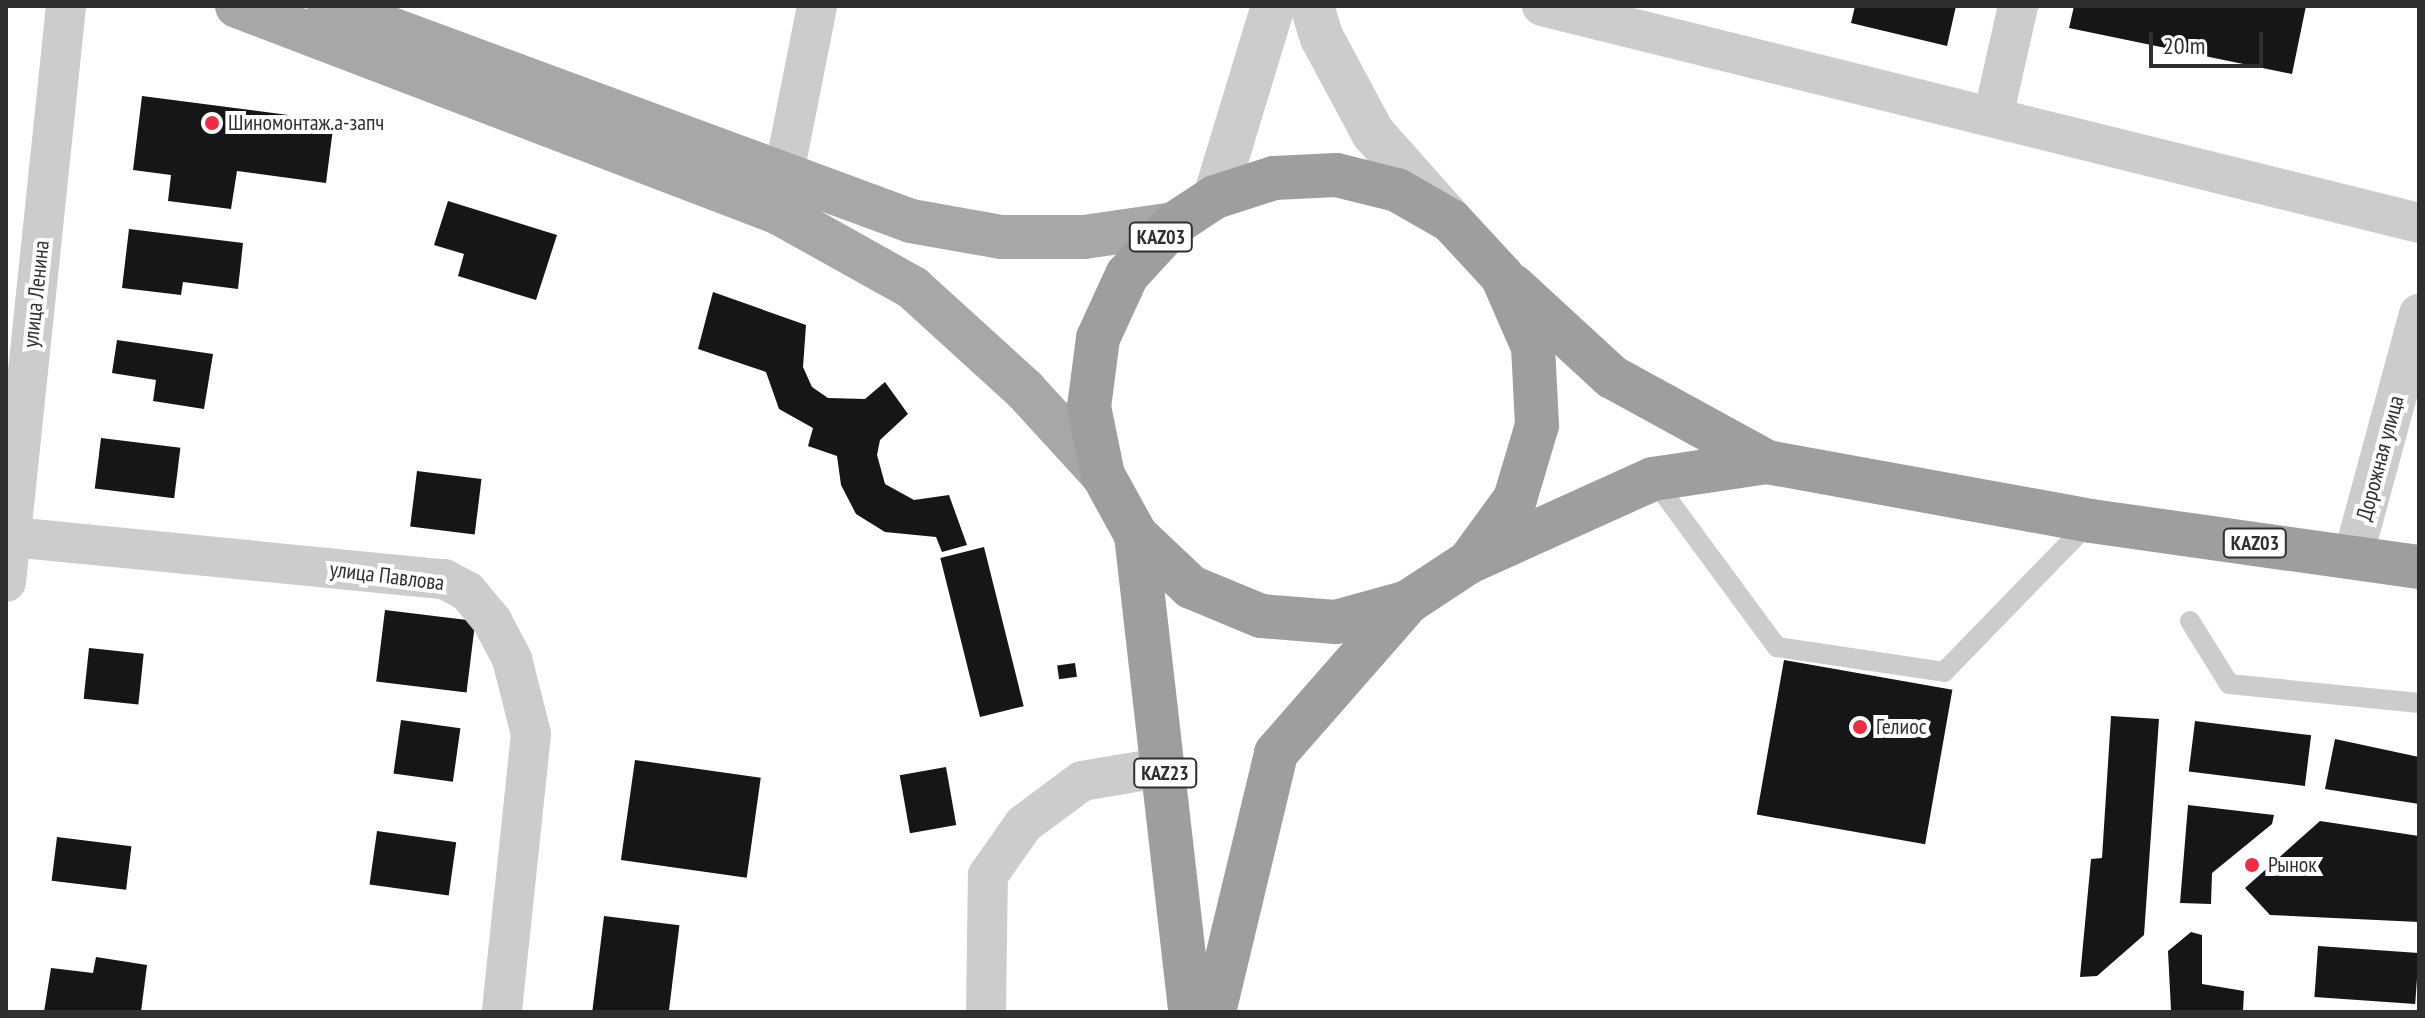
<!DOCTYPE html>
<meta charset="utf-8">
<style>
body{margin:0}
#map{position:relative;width:2425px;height:1018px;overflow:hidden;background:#fff;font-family:"PT Sans Narrow",sans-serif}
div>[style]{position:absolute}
.building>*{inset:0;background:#161616;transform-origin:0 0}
.service>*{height:20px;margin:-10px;padding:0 10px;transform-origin:10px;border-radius:10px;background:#ccc}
.minor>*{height:40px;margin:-20px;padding:0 20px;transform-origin:20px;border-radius:20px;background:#ccc}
.tertiary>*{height:44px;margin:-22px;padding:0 22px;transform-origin:22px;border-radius:22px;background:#ccc}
.primary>*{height:44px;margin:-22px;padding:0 22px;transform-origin:22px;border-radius:22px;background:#a7a7a7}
.trunk>*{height:44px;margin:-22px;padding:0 22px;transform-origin:22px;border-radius:22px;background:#9e9e9e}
.dots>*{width:22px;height:22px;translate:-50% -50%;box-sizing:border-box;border:4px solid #fff;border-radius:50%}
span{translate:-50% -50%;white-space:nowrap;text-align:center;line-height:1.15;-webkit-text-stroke:8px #fff;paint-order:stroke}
.shield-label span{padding:2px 6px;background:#fff;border:2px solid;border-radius:6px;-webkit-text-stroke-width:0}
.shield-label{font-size:20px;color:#2f2f2f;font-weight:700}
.poi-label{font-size:22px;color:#2f2f2f}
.left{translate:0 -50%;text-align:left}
.street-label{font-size:22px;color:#2f2f2f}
.frame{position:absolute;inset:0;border:8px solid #2f2f2f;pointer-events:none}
.scale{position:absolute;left:2149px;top:32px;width:114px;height:36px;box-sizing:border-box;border:4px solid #2f2f2f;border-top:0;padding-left:10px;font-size:24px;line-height:28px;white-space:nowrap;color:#2f2f2f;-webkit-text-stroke:6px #fff;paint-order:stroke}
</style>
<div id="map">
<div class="building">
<i style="clip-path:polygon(1855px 6px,1956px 6px,1947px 46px,1851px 23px)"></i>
<i style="clip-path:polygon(2074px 6px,2306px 6px,2292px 74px,2069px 28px)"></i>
<i style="clip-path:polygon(142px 96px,334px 121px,326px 183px,237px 171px,231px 209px,168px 201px,171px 175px,133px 170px)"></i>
<i style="clip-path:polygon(448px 201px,557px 235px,536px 300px,458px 276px,464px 254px,434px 245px)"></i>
<i style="clip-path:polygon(129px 229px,243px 243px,238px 289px,183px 282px,181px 295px,122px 288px)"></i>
<i style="clip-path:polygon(713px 292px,806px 325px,803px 367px,812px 387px,828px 398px,865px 399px,885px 382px,908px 414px,880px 440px,877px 455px,885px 484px,914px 500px,949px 495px,967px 545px,942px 552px,936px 537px,885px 532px,856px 514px,841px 485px,837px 456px,808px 446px,813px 428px,779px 409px,766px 372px,698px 349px)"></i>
<i style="clip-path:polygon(117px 340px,213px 354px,204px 409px,153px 401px,156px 380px,112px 373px)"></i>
<i style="left:101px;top:438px;width:80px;height:51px;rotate:7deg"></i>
<i style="left:417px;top:471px;width:65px;height:56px;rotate:7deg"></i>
<i style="left:984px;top:547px;width:164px;height:45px;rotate:76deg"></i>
<i style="left:385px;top:610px;width:91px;height:72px;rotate:7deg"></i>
<i style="left:89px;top:648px;width:55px;height:51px;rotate:6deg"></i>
<i style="left:1784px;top:660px;width:171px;height:157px;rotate:10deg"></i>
<i style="left:1075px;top:663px;width:14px;height:18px;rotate:82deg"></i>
<i style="clip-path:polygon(2111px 716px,2159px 719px,2144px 935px,2097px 976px,2080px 977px,2091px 859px,2102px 858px)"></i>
<i style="left:401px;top:720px;width:60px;height:54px;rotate:8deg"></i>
<i style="left:2195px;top:721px;width:117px;height:51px;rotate:7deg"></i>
<i style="clip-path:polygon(2335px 739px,2419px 757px,2419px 804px,2325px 789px)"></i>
<i style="left:635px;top:760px;width:127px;height:101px;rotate:8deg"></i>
<i style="left:946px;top:767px;width:59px;height:47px;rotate:80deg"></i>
<i style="clip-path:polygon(2188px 805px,2274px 815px,2272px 824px,2212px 873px,2211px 904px,2180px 903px)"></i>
<i style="clip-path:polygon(2320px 821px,2419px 836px,2419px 922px,2270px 915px,2245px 888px)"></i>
<i style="left:377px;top:831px;width:80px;height:54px;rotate:8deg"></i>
<i style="left:57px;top:837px;width:75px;height:44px;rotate:7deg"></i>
<i style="left:604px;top:916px;width:76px;height:97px;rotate:7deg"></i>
<i style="clip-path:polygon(2191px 932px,2202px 935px,2202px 984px,2244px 991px,2243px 1012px,2171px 1010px,2168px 951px)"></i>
<i style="left:2318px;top:946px;width:101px;height:51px;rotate:4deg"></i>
<i style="clip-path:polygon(96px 957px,147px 965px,141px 1012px,44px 1012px,51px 968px,93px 973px)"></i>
</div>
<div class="service">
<i style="left:1653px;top:479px;width:209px;rotate:53.6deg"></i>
<i style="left:1777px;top:647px;width:169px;rotate:8.5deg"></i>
<i style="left:1944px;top:672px;width:211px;rotate:-45.8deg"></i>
<i style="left:2190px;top:621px;width:74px;rotate:58.2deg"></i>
<i style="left:2229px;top:684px;width:191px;rotate:5.7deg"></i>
</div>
<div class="minor">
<i style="left:1542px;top:6px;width:903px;rotate:13.9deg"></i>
<i style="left:1993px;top:117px;width:114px;rotate:-77.3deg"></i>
<i style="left:783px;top:178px;width:175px;rotate:-78.8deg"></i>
<i style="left:12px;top:537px;width:434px;rotate:5.6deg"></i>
<i style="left:444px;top:579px;width:26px;rotate:28deg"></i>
<i style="left:467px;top:591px;width:39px;rotate:50deg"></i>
<i style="left:492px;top:621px;width:43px;rotate:62.2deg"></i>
<i style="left:512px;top:659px;width:77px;rotate:75.8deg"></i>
<i style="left:531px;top:734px;width:280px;rotate:96deg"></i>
<i style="left:2353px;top:557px;width:252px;rotate:-74.8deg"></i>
<i style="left:6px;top:582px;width:579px;rotate:-84.05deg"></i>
<i style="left:986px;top:1012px;width:137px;rotate:-89.2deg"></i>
<i style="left:988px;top:875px;width:62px;rotate:-54.8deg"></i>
<i style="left:1024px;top:824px;width:72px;rotate:-36.6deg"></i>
<i style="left:1082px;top:781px;width:84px;rotate:-9.6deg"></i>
</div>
<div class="tertiary">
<i style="left:1312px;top:6px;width:34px;rotate:73deg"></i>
<i style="left:1322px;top:38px;width:108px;rotate:61.8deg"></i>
<i style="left:1373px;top:133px;width:111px;rotate:48.3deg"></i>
<i style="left:1215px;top:197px;width:200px;rotate:-73.1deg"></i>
</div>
<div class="primary">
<i style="left:237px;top:6px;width:580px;rotate:20.9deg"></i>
<i style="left:779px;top:213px;width:154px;rotate:29.2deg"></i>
<i style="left:913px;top:288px;width:151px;rotate:42.3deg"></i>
<i style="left:1025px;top:390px;width:115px;rotate:47.5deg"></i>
<i style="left:329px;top:6px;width:620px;rotate:20.28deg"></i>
<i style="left:911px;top:221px;width:91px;rotate:10.1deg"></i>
<i style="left:1001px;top:237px;width:83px"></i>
<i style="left:1084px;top:237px;width:91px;rotate:-8.2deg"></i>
</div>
<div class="trunk">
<i style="left:1513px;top:286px;width:134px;rotate:42.6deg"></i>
<i style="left:1612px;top:377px;width:177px;rotate:28.7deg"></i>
<i style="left:1767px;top:462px;width:329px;rotate:10.3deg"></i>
<i style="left:2091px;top:521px;width:331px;rotate:8deg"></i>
<i style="left:1136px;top:535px;width:480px;rotate:83.5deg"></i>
<i style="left:1469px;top:562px;width:78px;rotate:-53.9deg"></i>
<i style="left:1515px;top:499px;width:77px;rotate:-73.4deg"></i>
<i style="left:1537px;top:425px;width:78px;rotate:-92.9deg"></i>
<i style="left:1533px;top:347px;width:77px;rotate:-113.6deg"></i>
<i style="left:1502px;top:276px;width:75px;rotate:-132.8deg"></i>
<i style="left:1451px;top:221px;width:62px;rotate:-150.1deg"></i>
<i style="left:1397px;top:190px;width:63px;rotate:-166.2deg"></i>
<i style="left:1336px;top:175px;width:62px;rotate:177.2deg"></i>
<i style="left:1274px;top:178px;width:62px;rotate:162.1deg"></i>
<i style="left:1215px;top:197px;width:49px;rotate:146.6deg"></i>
<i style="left:1174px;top:224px;width:69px;rotate:132.7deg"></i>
<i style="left:1127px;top:275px;width:69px;rotate:114.7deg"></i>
<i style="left:1098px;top:338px;width:70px;rotate:97.4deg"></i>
<i style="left:1089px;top:407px;width:69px;rotate:78.4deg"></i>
<i style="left:1103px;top:475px;width:68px;rotate:61.2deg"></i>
<i style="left:1136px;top:535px;width:76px;rotate:43.4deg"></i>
<i style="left:1191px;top:587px;width:76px;rotate:22.5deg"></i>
<i style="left:1261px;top:616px;width:75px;rotate:4.6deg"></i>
<i style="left:1336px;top:622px;width:75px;rotate:-15.5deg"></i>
<i style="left:1408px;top:602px;width:73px;rotate:-33.3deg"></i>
<i style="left:1469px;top:562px;width:202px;rotate:-24.3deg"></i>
<i style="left:1653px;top:479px;width:115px;rotate:-8.5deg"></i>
<i style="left:1214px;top:1012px;width:266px;rotate:-76.5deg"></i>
<i style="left:1276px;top:753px;width:201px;rotate:-48.8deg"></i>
</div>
<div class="dots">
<i style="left:212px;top:123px;background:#eb2d46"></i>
<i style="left:1860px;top:727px;background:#eb2d46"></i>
<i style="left:2252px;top:865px;background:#eb2d46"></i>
</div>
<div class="shield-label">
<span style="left:1161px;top:237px">KАZ03</span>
<span style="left:2255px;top:543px">KАZ03</span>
<span style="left:1165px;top:773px">KAZ23</span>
</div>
<div class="poi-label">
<span class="left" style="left:228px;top:123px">Шиномонтаж.а-запч</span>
<span class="left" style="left:1876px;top:727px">Гелиос</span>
<span class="left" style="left:2268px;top:865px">Рынок</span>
</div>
<div class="street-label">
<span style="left:36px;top:294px;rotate:-84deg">улица Ленина</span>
<span style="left:2380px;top:458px;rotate:-75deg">Дорожная улица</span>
<span style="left:387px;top:576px;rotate:7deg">улица Павлова</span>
</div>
<div class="frame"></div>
<div class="scale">20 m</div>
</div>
